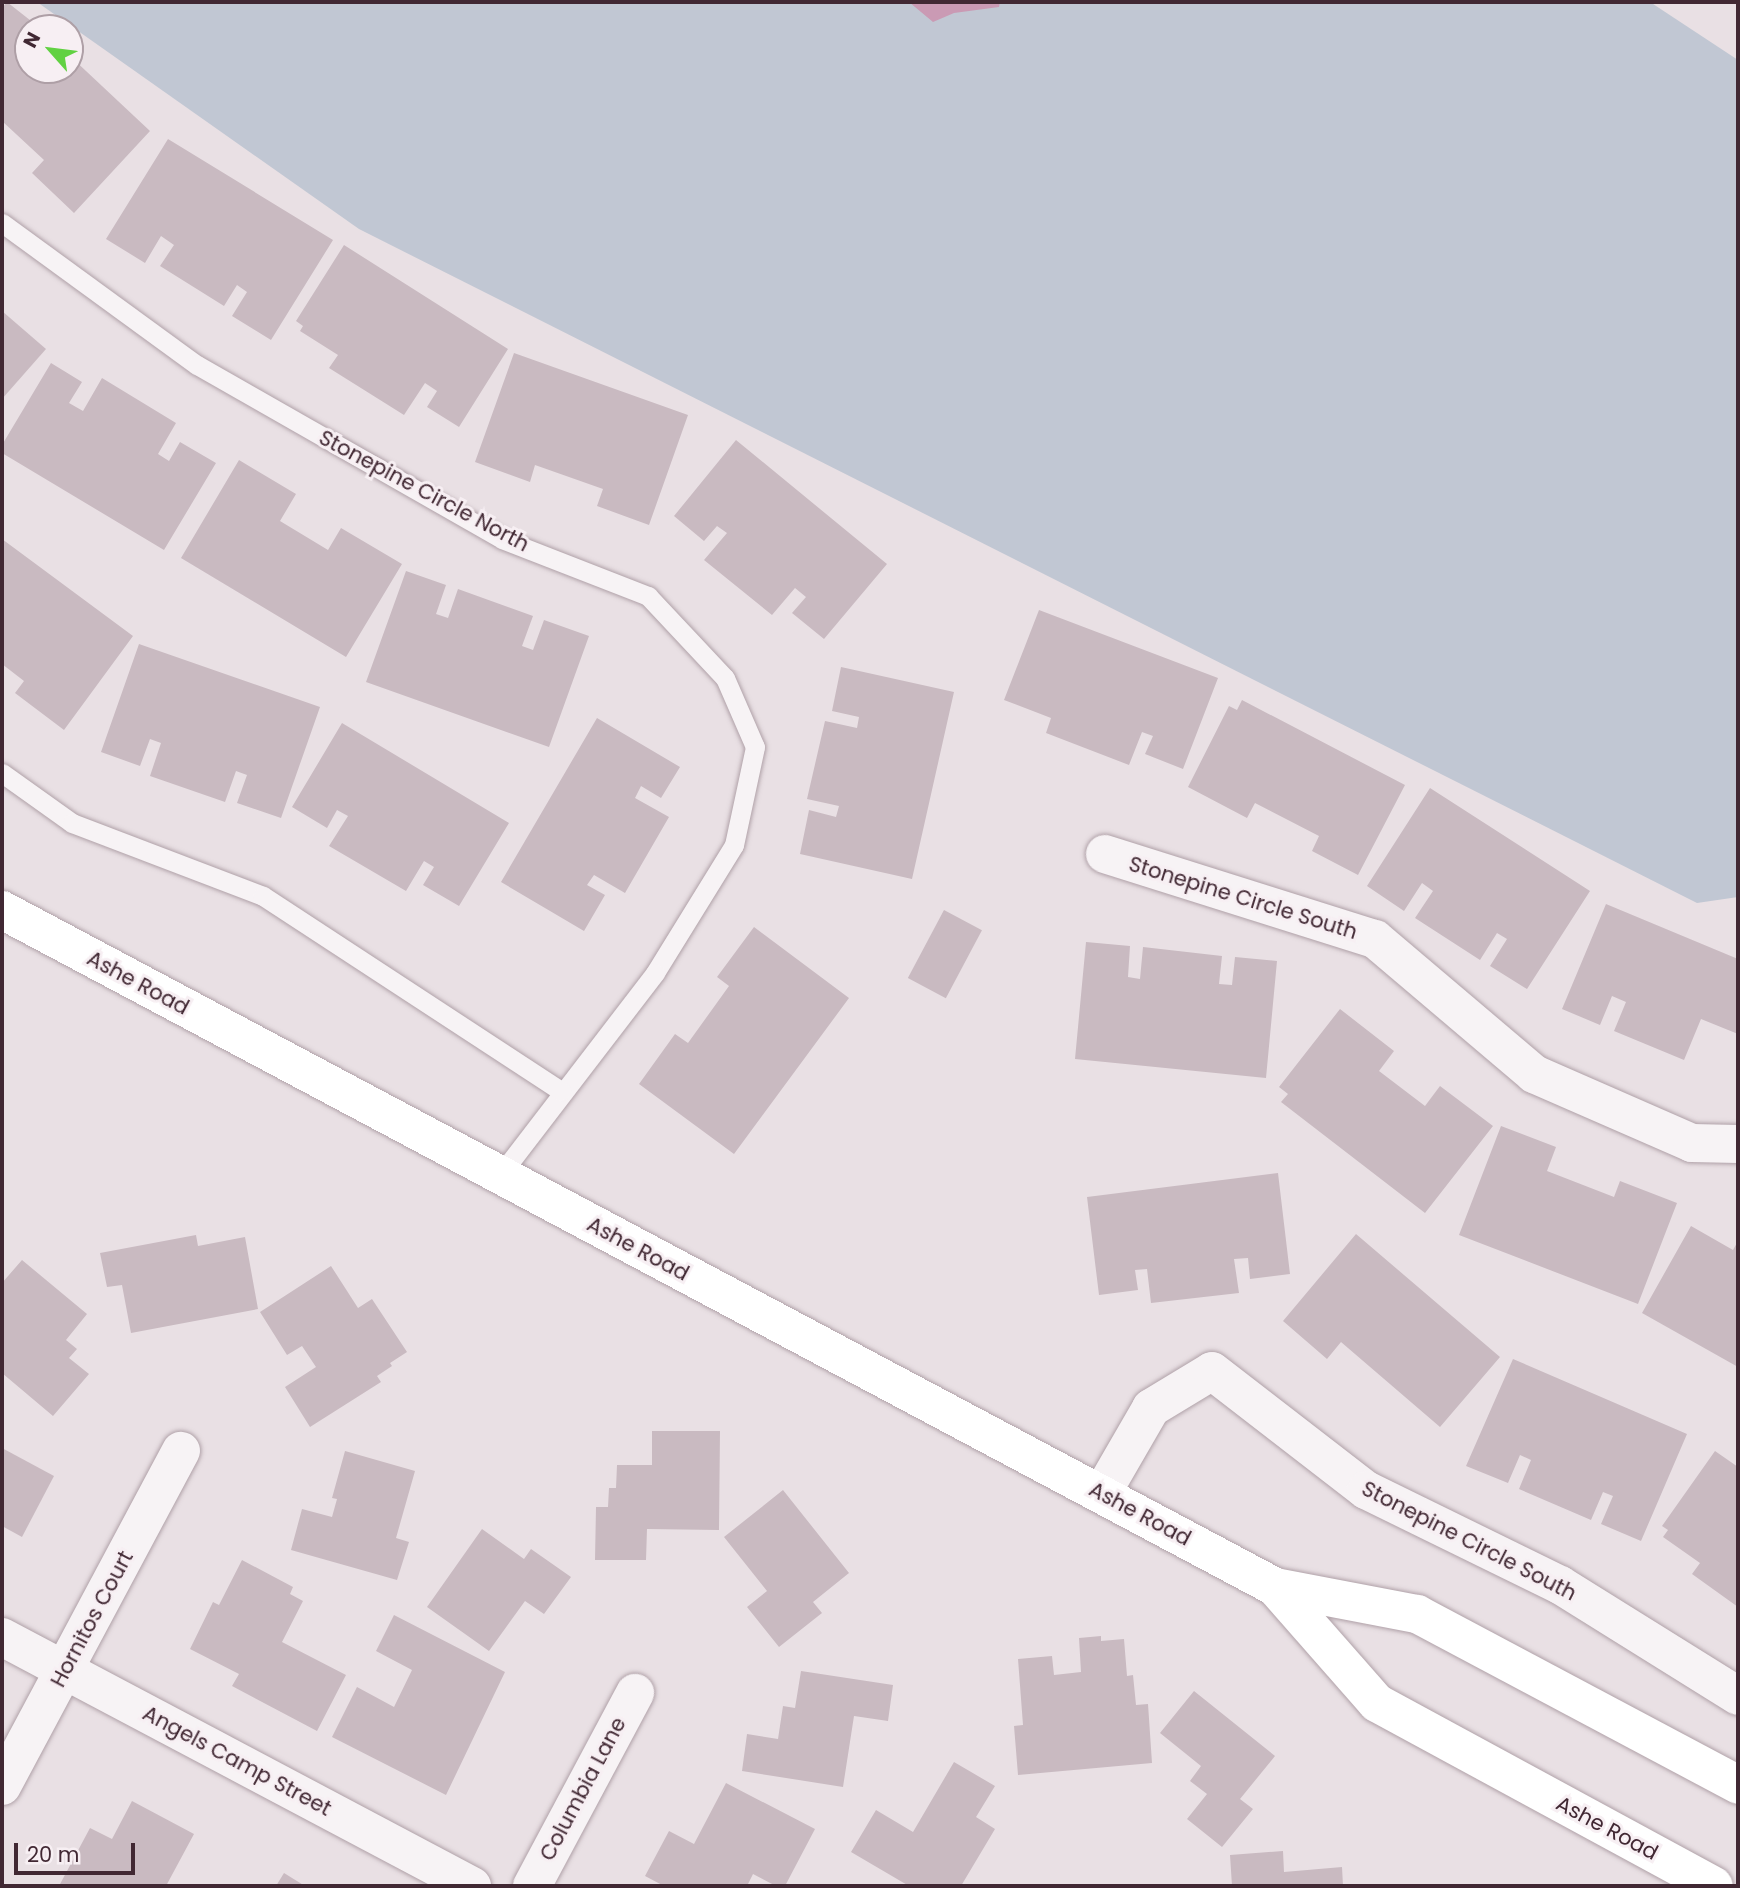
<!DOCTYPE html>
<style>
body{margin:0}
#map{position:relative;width:1740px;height:1888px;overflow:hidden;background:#e9e0e4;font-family:Poppins,sans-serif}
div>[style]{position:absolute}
.green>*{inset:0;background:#c1c7d3}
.water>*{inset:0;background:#ca9ab4}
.building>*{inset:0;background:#c9bac1;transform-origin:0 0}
.roads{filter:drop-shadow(0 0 2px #b0a1a8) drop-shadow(0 0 2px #b0a1a8)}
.lane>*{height:19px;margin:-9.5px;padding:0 9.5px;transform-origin:9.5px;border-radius:9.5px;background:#f7f3f5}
.street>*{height:38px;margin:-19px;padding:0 19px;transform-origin:19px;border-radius:19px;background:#f7f3f5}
.secondary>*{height:38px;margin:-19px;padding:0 19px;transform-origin:19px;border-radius:19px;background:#fff}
span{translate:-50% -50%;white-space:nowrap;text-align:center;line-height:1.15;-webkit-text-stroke:6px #f7eff3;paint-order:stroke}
.street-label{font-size:21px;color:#412833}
.frame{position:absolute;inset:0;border:4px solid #412833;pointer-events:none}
.north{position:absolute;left:14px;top:14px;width:70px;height:70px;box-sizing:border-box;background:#f7eff3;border:2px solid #ae9fa6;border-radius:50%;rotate:298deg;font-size:19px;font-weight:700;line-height:28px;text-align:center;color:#412833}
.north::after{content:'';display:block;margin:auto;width:24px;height:32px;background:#61d142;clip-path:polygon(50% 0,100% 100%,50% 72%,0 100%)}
.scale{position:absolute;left:14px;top:1843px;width:121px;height:32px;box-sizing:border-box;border:4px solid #412833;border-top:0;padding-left:9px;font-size:21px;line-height:24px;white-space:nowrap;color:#412833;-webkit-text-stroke:5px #f7eff3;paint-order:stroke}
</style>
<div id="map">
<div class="green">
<i style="clip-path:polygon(37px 2px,1650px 2px,1738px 60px,1738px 897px,1697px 903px,359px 229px)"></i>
</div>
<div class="water">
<i style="clip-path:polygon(909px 2px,1000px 2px,999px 7px,954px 13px,933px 22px)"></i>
</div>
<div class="building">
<i style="clip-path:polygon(7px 2px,40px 28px,28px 28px,28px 70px,70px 70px,70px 56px,150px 131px,74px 213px,32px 173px,44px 160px,2px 121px,2px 8px)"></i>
<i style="clip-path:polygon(168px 139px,333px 240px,271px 340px,232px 316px,247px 292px,237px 285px,224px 306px,160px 266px,174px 245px,161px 236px,145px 263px,106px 239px)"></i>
<i style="clip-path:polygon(344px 245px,508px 349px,459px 427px,427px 407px,437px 391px,425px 383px,404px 415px,329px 368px,338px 355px,300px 331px,303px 326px,296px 321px)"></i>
<i style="clip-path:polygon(2px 311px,46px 349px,2px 399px)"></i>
<i style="clip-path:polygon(514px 353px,688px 415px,649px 525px,597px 506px,603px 489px,535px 465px,530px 482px,475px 462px)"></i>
<i style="clip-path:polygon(51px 363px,82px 382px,69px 403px,83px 411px,102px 378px,176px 423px,158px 454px,169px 461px,180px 442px,216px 463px,164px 550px,2px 453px,2px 445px)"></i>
<i style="clip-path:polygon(736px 440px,887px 564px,824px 639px,792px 613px,806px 597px,795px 588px,772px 615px,704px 560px,727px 533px,717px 526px,704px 541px,674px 516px)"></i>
<i style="clip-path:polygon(239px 460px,296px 494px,280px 521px,328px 550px,341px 528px,402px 564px,346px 657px,181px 558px)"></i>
<i style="clip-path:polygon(2px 539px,133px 636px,64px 730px,15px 693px,24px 681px,2px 664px)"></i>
<i style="clip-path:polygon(406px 571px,446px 585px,436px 614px,448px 618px,458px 589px,533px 616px,522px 646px,533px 650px,544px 620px,589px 636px,549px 747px,366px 682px)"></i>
<i style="clip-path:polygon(1039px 610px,1218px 678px,1183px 769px,1145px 754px,1153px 736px,1142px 732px,1129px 765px,1046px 733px,1051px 718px,1004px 700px)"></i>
<i style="clip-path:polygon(139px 644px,320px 707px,281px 818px,237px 803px,247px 775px,236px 771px,225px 802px,150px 776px,161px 743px,150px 739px,140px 766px,101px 752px)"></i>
<i style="clip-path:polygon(841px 667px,954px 692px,912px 879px,800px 854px,809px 810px,836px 817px,839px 806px,807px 799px,825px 721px,857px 728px,859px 717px,832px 711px)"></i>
<i style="clip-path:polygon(1242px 700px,1405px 785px,1358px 875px,1312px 851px,1319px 836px,1255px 803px,1247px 818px,1188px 787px,1229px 706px,1237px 710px)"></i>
<i style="clip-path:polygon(597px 718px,680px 767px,661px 798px,641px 786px,635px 798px,669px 817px,625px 893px,594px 875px,587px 885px,605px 895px,584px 931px,501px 882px)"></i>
<i style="clip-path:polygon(342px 723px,509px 823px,459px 906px,423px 885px,434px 867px,424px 861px,406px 891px,329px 846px,348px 816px,337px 810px,327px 828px,292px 807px)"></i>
<i style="clip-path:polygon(1430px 788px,1590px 891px,1527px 989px,1490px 966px,1507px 939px,1497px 933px,1480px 960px,1415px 918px,1433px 891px,1422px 883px,1404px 911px,1367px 886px)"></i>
<i style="clip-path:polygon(1606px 904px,1738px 959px,1738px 1034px,1701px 1019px,1684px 1060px,1614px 1031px,1626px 1002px,1612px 996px,1600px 1025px,1562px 1009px)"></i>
<i style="left:944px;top:910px;width:43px;height:77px;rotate:28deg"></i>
<i style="clip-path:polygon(754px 927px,849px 998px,734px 1154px,639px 1084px,675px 1034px,688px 1043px,729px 986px,717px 977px)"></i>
<i style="clip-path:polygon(1086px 942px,1130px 946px,1128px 977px,1140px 979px,1143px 947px,1222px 956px,1219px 984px,1232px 985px,1235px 957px,1277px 961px,1266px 1078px,1075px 1059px)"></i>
<i style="clip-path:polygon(1340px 1009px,1394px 1051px,1379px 1071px,1425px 1106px,1440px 1086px,1493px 1126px,1425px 1213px,1281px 1102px,1288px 1094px,1279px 1087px)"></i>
<i style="clip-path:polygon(1501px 1126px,1556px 1147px,1547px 1171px,1614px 1197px,1620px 1181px,1677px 1203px,1638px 1304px,1459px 1235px)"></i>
<i style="clip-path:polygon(1278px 1173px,1290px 1274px,1250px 1279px,1248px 1258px,1234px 1259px,1239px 1293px,1151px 1303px,1147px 1269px,1135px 1270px,1138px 1290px,1099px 1295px,1087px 1197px)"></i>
<i style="clip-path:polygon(1691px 1226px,1733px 1250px,1738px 1241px,1738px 1367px,1642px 1313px)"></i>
<i style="clip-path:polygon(1356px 1234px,1500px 1357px,1440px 1427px,1341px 1342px,1327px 1359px,1283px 1321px)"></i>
<i style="clip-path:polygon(196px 1235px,198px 1246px,245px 1237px,258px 1309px,131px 1333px,122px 1285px,107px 1287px,100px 1253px)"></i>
<i style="clip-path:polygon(22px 1260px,87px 1314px,66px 1340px,77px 1349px,69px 1358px,89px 1374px,53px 1416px,2px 1373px,2px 1283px)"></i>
<i style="clip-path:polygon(331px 1266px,358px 1308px,372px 1299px,407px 1352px,390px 1363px,392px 1366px,377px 1376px,381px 1382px,310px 1427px,285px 1387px,316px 1367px,302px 1346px,287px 1355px,260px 1312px)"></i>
<i style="clip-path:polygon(1513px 1359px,1687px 1434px,1641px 1541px,1601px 1524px,1613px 1496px,1603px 1492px,1591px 1520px,1519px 1489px,1531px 1460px,1520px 1455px,1508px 1483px,1466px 1466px)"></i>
<i style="clip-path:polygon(652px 1431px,720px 1431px,719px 1530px,647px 1529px,646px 1560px,595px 1560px,596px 1507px,608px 1507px,609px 1488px,616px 1488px,617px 1465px,652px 1465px)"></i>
<i style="clip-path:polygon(2px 1448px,54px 1476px,22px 1537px,2px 1526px)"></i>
<i style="clip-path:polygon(345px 1451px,415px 1471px,396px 1538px,409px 1542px,397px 1580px,291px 1550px,302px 1509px,332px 1517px,337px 1499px,332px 1498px)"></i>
<i style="clip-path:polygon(1715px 1451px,1738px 1467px,1738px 1607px,1692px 1574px,1700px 1563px,1663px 1537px,1668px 1530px,1662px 1526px)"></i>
<i style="clip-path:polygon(783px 1490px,849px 1573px,813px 1602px,822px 1613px,779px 1647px,747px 1607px,767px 1591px,724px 1537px)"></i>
<i style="clip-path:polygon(482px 1529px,524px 1559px,531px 1549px,571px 1577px,544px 1614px,525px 1601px,489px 1651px,427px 1607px)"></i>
<i style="clip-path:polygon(242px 1560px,293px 1587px,290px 1594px,303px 1601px,282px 1642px,346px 1675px,317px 1731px,232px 1686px,239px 1674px,190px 1649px,213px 1602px,219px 1605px)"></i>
<i style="clip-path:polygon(394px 1615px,505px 1672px,446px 1795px,332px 1737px,357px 1687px,394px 1707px,412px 1670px,376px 1651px)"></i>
<i style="clip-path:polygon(1101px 1636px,1101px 1641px,1124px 1639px,1127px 1676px,1133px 1675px,1136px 1705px,1148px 1704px,1152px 1763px,1018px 1775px,1014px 1726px,1023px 1725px,1018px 1659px,1052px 1656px,1054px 1675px,1081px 1672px,1079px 1638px)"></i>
<i style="clip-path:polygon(801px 1671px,893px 1685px,888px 1721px,854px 1716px,843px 1787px,742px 1771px,747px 1734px,778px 1739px,783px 1706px,795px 1708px)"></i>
<i style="clip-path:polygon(1194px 1691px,1275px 1756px,1240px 1799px,1253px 1809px,1222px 1847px,1187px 1819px,1207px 1794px,1190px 1781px,1201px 1766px,1160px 1733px)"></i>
<i style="clip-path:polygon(954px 1762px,995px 1786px,976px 1817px,995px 1829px,961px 1886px,909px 1886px,851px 1852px,876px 1810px,913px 1832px)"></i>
<i style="clip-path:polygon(726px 1783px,815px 1829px,785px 1886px,776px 1886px,753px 1874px,747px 1886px,664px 1886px,645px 1876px,669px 1831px,694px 1844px)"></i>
<i style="clip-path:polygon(132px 1801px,194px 1834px,166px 1886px,59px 1886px,90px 1828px,112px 1839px)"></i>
<i style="clip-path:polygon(1283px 1851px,1284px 1872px,1342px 1867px,1343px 1886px,1232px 1886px,1230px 1855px)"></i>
<i style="clip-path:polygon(284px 1873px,305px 1886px,276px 1886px)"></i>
</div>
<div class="roads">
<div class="lane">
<i style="left:2px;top:223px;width:241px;rotate:36.1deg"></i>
<i style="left:197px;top:365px;width:351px;rotate:29.7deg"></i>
<i style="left:502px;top:539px;width:157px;rotate:21.3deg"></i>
<i style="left:648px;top:596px;width:112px;rotate:46.8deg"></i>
<i style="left:725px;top:678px;width:75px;rotate:66.5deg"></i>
<i style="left:755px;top:747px;width:100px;rotate:102.1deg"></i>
<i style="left:734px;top:845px;width:150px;rotate:121.7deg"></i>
<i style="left:655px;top:973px;width:255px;rotate:127.5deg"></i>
<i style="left:2px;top:773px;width:86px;rotate:35.5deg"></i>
<i style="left:72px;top:823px;width:204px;rotate:20.9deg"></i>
<i style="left:263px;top:896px;width:356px;rotate:33.2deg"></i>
</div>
<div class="street">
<i style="left:1105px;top:854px;width:283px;rotate:17.5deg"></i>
<i style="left:1375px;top:939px;width:209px;rotate:40.3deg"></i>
<i style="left:1534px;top:1074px;width:172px;rotate:23.6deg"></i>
<i style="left:1692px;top:1143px;width:46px;rotate:1.2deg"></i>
<i style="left:1102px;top:1493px;width:98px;rotate:-60deg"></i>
<i style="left:1151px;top:1408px;width:71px;rotate:-31.2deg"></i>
<i style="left:1212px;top:1371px;width:195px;rotate:37.7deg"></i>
<i style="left:1366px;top:1490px;width:216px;rotate:26.1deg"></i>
<i style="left:1560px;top:1585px;width:210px;rotate:31.9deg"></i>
<i style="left:2px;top:1637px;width:532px;rotate:27.91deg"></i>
<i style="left:2px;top:1786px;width:380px;rotate:-61.9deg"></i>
<i style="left:532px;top:1886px;width:219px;rotate:-61.9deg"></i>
</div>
<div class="secondary">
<i style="left:2px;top:910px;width:1442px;rotate:28deg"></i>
<i style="left:1275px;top:1587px;width:145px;rotate:10.8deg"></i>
<i style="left:1417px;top:1614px;width:364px;rotate:28deg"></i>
<i style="left:1275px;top:1587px;width:154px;rotate:48.7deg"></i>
<i style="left:1377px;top:1703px;width:383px;rotate:28.5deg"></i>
</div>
</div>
<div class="street-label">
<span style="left:424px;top:491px;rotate:28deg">Stonepine Circle North</span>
<span style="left:1243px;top:898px;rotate:17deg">Stonepine Circle South</span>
<span style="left:138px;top:983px;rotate:28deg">Ashe Road</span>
<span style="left:638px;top:1249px;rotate:28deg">Ashe Road</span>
<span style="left:1140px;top:1514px;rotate:28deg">Ashe Road</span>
<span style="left:1469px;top:1541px;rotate:27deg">Stonepine Circle South</span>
<span style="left:92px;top:1619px;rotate:-62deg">Hornitos Court</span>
<span style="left:237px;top:1761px;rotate:28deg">Angels Camp Street</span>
<span style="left:583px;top:1789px;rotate:-62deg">Columbia Lane</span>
<span style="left:1607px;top:1828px;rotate:28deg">Ashe Road</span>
</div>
<div class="frame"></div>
<div class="north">N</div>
<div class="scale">20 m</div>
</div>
